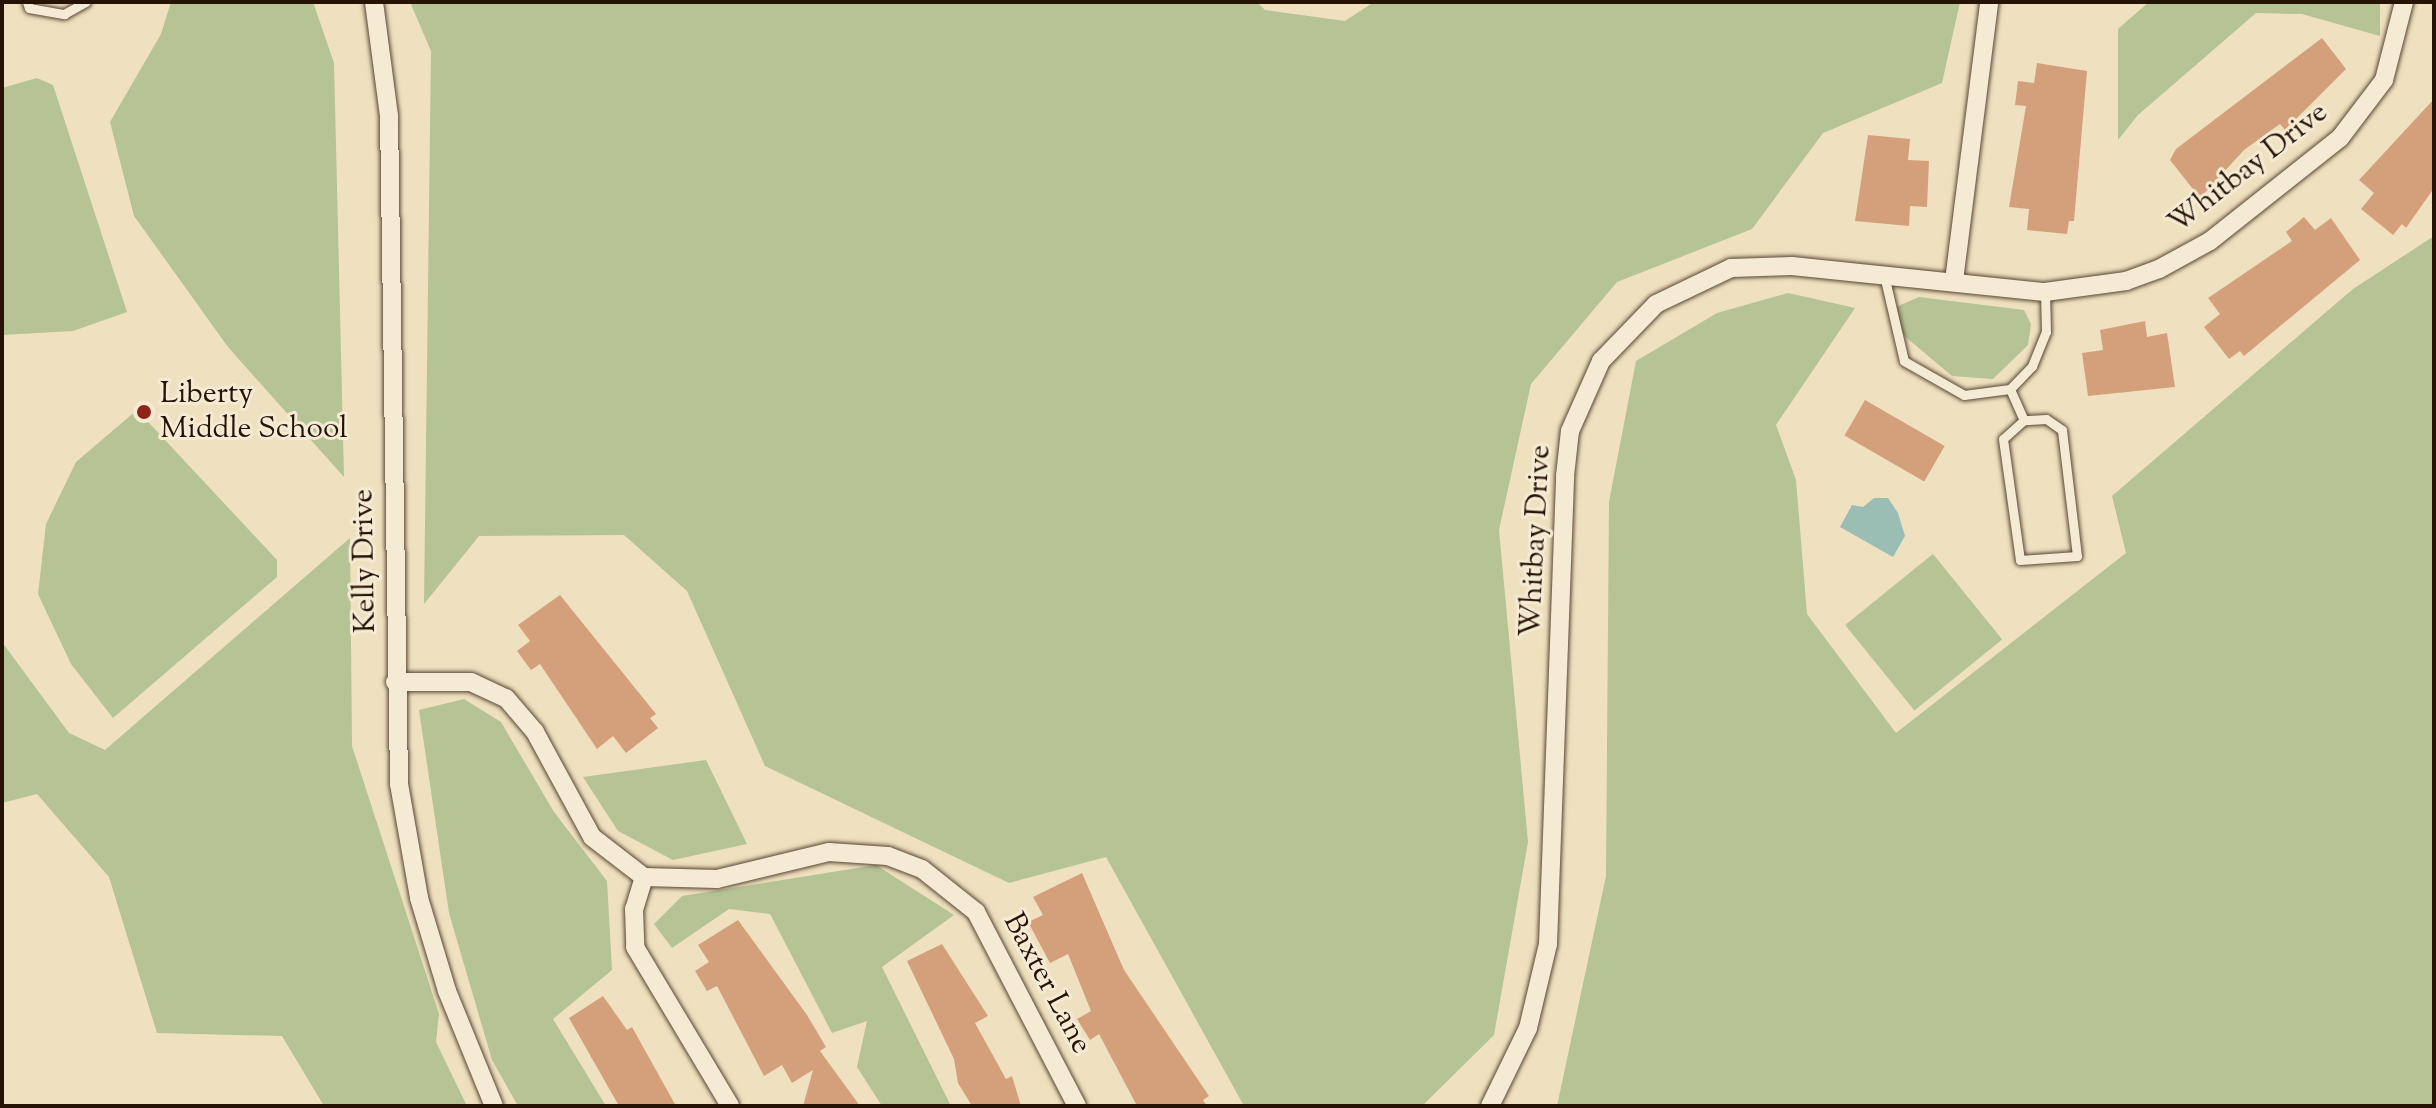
<!DOCTYPE html>
<style>
body{margin:0}
#map{position:relative;width:2436px;height:1108px;overflow:hidden;background:#efe0bf;font-family:"Sorts Mill Goudy",serif}
div>[style]{position:absolute}
.green>*{inset:0;background:#b5c395;transform-origin:0 0}
.water>*{inset:0;background:#9abdb4}
.building>*{inset:0;background:#d4a07b;transform-origin:0 0}
.roads{filter:drop-shadow(0 0 2px #594634) drop-shadow(0 0 2px #594634)}
.lane>*{height:9px;margin:-4.5px;padding:0 4.5px;transform-origin:4.5px;border-radius:4.5px;background:#f5ebd5}
.street>*{height:18px;margin:-9px;padding:0 9px;transform-origin:9px;border-radius:9px;background:#f5ebd5}
.dots>*{width:22px;height:22px;translate:-50% -50%;box-sizing:border-box;border:4px solid #f5ebd5;border-radius:50%}
span{translate:-50% -50%;white-space:nowrap;text-align:center;line-height:1.15;-webkit-text-stroke:6px #f5ebd5;paint-order:stroke}
.street-label{font-size:30px;color:#271306}
.poi-label{font-size:30px;color:#271306}
.left{translate:0 -50%;text-align:left}
.frame{position:absolute;inset:0;border:4px solid #271306;pointer-events:none}
</style>
<div id="map">
<div class="green">
<i style="clip-path:polygon(171px 2px,313px 2px,334px 63px,344px 477px,228px 347px,134px 216px,110px 122px,161px 34px)"></i>
<i style="clip-path:polygon(410px 2px,1257px 2px,1265px 10px,1345px 21px,1374px 2px,1960px 2px,1942px 83px,1823px 133px,1752px 229px,1617px 282px,1531px 384px,1499px 530px,1528px 842px,1494px 1035px,1422px 1106px,1244px 1106px,1106px 857px,1009px 883px,765px 766px,687px 591px,624px 535px,479px 536px,424px 604px,431px 51px)"></i>
<i style="clip-path:polygon(2149px 2px,2380px 2px,2380px 36px,2302px 14px,2256px 13px,2138px 115px,2118px 140px,2118px 29px)"></i>
<i style="clip-path:polygon(37px 78px,53px 85px,127px 312px,73px 331px,2px 335px,2px 88px)"></i>
<i style="clip-path:polygon(2434px 236px,2434px 1106px,1557px 1106px,1606px 876px,1609px 502px,1636px 361px,1717px 313px,1788px 293px,1855px 308px,1776px 425px,1796px 480px,1807px 614px,1896px 733px,2126px 553px,2112px 496px,2353px 289px)"></i>
<i style="clip-path:polygon(1919px 297px,2024px 310px,2031px 324px,2028px 345px,1993px 379px,1952px 376px,1902px 334px,1896px 307px)"></i>
<i style="clip-path:polygon(137px 410px,277px 560px,277px 577px,113px 718px,71px 664px,38px 594px,46px 524px,76px 462px)"></i>
<i style="clip-path:polygon(350px 538px,352px 746px,439px 1014px,436px 1042px,467px 1106px,324px 1106px,282px 1036px,157px 1033px,109px 877px,37px 794px,2px 803px,2px 642px,69px 733px,105px 750px)"></i>
<i style="left:1933px;top:554px;width:110px;height:113px;rotate:51deg"></i>
<i style="clip-path:polygon(464px 699px,501px 722px,554px 812px,607px 881px,612px 970px,553px 1019px,606px 1106px,518px 1106px,492px 1060px,449px 913px,419px 710px)"></i>
<i style="clip-path:polygon(706px 760px,747px 844px,673px 860px,618px 831px,583px 777px)"></i>
<i style="clip-path:polygon(876px 865px,954px 915px,882px 967px,951px 1106px,882px 1106px,857px 1067px,867px 1021px,832px 1033px,770px 914px,729px 909px,672px 948px,654px 924px,682px 896px)"></i>
</div>
<div class="water">
<i style="clip-path:polygon(1874px 498px,1888px 498px,1898px 513px,1905px 536px,1893px 557px,1840px 527px,1852px 505px,1863px 507px)"></i>
</div>
<div class="building">
<i style="clip-path:polygon(2322px 38px,2346px 69px,2285px 130px,2280px 124px,2244px 150px,2200px 198px,2170px 160px,2176px 149px)"></i>
<i style="clip-path:polygon(2037px 63px,2087px 71px,2074px 221px,2069px 221px,2067px 234px,2027px 230px,2029px 209px,2009px 207px,2026px 106px,2015px 105px,2018px 81px,2034px 83px)"></i>
<i style="clip-path:polygon(2434px 99px,2434px 188px,2406px 228px,2402px 224px,2393px 235px,2361px 209px,2374px 193px,2359px 180px)"></i>
<i style="clip-path:polygon(1868px 135px,1910px 139px,1908px 160px,1929px 161px,1927px 207px,1910px 206px,1909px 226px,1855px 221px)"></i>
<i style="clip-path:polygon(2304px 217px,2315px 230px,2331px 218px,2360px 260px,2244px 356px,2240px 351px,2229px 359px,2204px 327px,2220px 314px,2208px 298px,2292px 241px,2286px 232px)"></i>
<i style="clip-path:polygon(2145px 321px,2147px 337px,2167px 333px,2175px 387px,2088px 396px,2082px 353px,2103px 350px,2100px 330px)"></i>
<i style="left:1865px;top:400px;width:92px;height:41px;rotate:30deg"></i>
<i style="clip-path:polygon(560px 595px,656px 714px,650px 718px,658px 728px,626px 753px,613px 736px,597px 749px,540px 664px,531px 670px,517px 651px,530px 641px,518px 625px)"></i>
<i style="clip-path:polygon(1082px 873px,1124px 970px,1209px 1096px,1203px 1100px,1207px 1106px,1137px 1106px,1099px 1034px,1090px 1040px,1077px 1019px,1091px 1011px,1068px 954px,1050px 963px,1028px 922px,1043px 915px,1033px 897px)"></i>
<i style="clip-path:polygon(738px 920px,807px 1015px,826px 1047px,820px 1051px,860px 1106px,803px 1106px,813px 1070px,792px 1083px,782px 1065px,764px 1076px,717px 986px,707px 991px,695px 971px,709px 962px,698px 945px)"></i>
<i style="clip-path:polygon(942px 944px,988px 1016px,975px 1023px,1006px 1079px,1012px 1076px,1021px 1106px,972px 1106px,958px 1083px,954px 1059px,907px 961px)"></i>
<i style="clip-path:polygon(603px 996px,627px 1030px,632px 1027px,676px 1106px,619px 1106px,569px 1018px)"></i>
</div>
<div class="roads">
<div class="lane">
<i style="left:27px;top:2px;width:6px;rotate:72deg"></i>
<i style="left:29px;top:8px;width:36px;rotate:10deg"></i>
<i style="left:64px;top:14px;width:25px;rotate:-29deg"></i>
<i style="left:1884px;top:275px;width:88px;rotate:76.9deg"></i>
<i style="left:1904px;top:361px;width:69px;rotate:29.5deg"></i>
<i style="left:1964px;top:395px;width:46px;rotate:-7.4deg"></i>
<i style="left:2010px;top:389px;width:32px;rotate:-46deg"></i>
<i style="left:2032px;top:366px;width:37px;rotate:-68deg"></i>
<i style="left:2046px;top:332px;width:40px;rotate:-91.4deg"></i>
<i style="left:2010px;top:389px;width:34px;rotate:66deg"></i>
<i style="left:2024px;top:420px;width:28px;rotate:138deg"></i>
<i style="left:2003px;top:439px;width:122px;rotate:82deg"></i>
<i style="left:2020px;top:560px;width:57px;rotate:-4deg"></i>
<i style="left:2077px;top:556px;width:127px;rotate:-96.8deg"></i>
<i style="left:2062px;top:430px;width:19px;rotate:-145deg"></i>
<i style="left:2046px;top:419px;width:22px;rotate:177deg"></i>
</div>
<div class="street">
<i style="left:374px;top:2px;width:115px;rotate:82.5deg"></i>
<i style="left:389px;top:116px;width:668px;rotate:89.14deg"></i>
<i style="left:399px;top:784px;width:116px;rotate:80deg"></i>
<i style="left:419px;top:898px;width:97px;rotate:73.2deg"></i>
<i style="left:447px;top:991px;width:124px;rotate:67.8deg"></i>
<i style="left:1954px;top:281px;width:281px;rotate:-82.8deg"></i>
<i style="left:395px;top:682px;width:76px"></i>
<i style="left:471px;top:682px;width:38px;rotate:25deg"></i>
<i style="left:506px;top:698px;width:45px;rotate:49.5deg"></i>
<i style="left:535px;top:732px;width:119px;rotate:61.5deg"></i>
<i style="left:592px;top:837px;width:66px;rotate:37.6deg"></i>
<i style="left:644px;top:877px;width:73px;rotate:1.6deg"></i>
<i style="left:717px;top:879px;width:115px;rotate:-13.6deg"></i>
<i style="left:829px;top:852px;width:59px;rotate:3.9deg"></i>
<i style="left:888px;top:856px;width:36px;rotate:21deg"></i>
<i style="left:922px;top:869px;width:69px;rotate:38.5deg"></i>
<i style="left:976px;top:912px;width:219px;rotate:62.5deg"></i>
<i style="left:644px;top:877px;width:34px;rotate:107deg"></i>
<i style="left:634px;top:909px;width:38px;rotate:88deg"></i>
<i style="left:635px;top:947px;width:185px;rotate:59.1deg"></i>
<i style="left:1490px;top:1106px;width:87px;rotate:-64deg"></i>
<i style="left:1528px;top:1028px;width:86px;rotate:-76.6deg"></i>
<i style="left:1548px;top:944px;width:468px;rotate:-87.9deg"></i>
<i style="left:1565px;top:476px;width:45px;rotate:-83.7deg"></i>
<i style="left:1570px;top:431px;width:77px;rotate:-66.1deg"></i>
<i style="left:1601px;top:361px;width:79px;rotate:-46deg"></i>
<i style="left:1656px;top:304px;width:83px;rotate:-25.6deg"></i>
<i style="left:1731px;top:268px;width:61px;rotate:-1.9deg"></i>
<i style="left:1792px;top:266px;width:254px;rotate:5.9deg"></i>
<i style="left:2045px;top:292px;width:82px;rotate:-7.7deg"></i>
<i style="left:2126px;top:281px;width:35px;rotate:-20deg"></i>
<i style="left:2159px;top:269px;width:58px;rotate:-28.8deg"></i>
<i style="left:2210px;top:241px;width:166px;rotate:-38.4deg"></i>
<i style="left:2340px;top:138px;width:73px;rotate:-52.8deg"></i>
<i style="left:2384px;top:80px;width:81px;rotate:-75.6deg"></i>
</div>
</div>
<div class="dots">
<i style="left:144px;top:412px;background:#8f2418"></i>
</div>
<div class="street-label">
<span style="left:2249px;top:169px;rotate:-38deg">Whitbay Drive</span>
<span style="left:1537px;top:541px;rotate:-87deg">Whitbay Drive</span>
<span style="left:366px;top:561px;rotate:-91deg">Kelly Drive</span>
<span style="left:1046px;top:984px;rotate:62deg">Baxter Lane</span>
</div>
<div class="poi-label">
<span class="left" style="left:160px;top:412px">Liberty<br>Middle School</span>
</div>
<div class="frame"></div>
</div>
